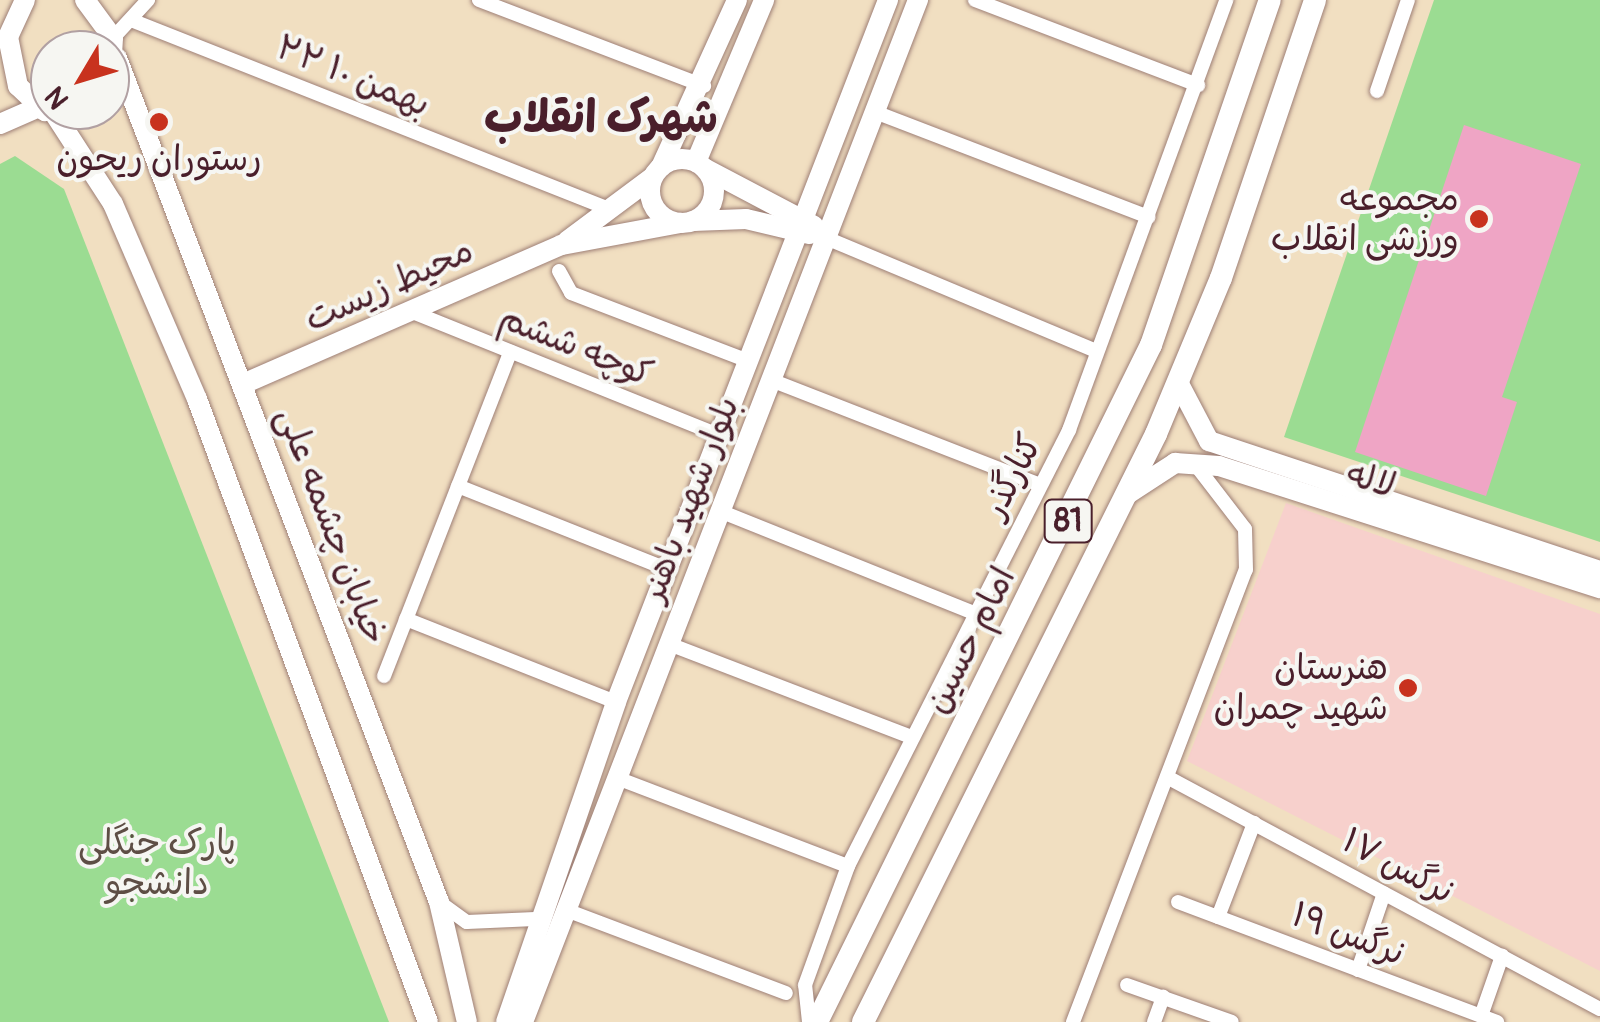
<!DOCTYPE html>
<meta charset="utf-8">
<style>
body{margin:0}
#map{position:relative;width:1600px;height:1022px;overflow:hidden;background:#f1dfc1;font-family:Pangolin,"Playpen Sans Arabic",sans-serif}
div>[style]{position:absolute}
.built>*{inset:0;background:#f7d0cc}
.green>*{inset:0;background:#9bdc92}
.building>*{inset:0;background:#efa5c5}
.roads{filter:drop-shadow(0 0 2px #9e7f76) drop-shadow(0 0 2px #9e7f76)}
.street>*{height:14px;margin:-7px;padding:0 7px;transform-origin:7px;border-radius:7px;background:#fff}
.secondary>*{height:20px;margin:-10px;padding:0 10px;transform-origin:10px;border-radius:10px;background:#fff}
.secondary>.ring{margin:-10px;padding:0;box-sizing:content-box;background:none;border:20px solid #fff;border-radius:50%}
.primary>*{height:22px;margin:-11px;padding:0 11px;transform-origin:11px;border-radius:11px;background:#fff}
.dots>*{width:28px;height:28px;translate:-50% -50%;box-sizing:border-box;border:5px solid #f6f6f2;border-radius:50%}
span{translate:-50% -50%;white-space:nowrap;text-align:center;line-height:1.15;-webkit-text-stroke:8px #f6f6f2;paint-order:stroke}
.shield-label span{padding:2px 8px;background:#f6f6f2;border:2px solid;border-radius:8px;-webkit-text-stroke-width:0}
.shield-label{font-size:32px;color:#4a1f2b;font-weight:700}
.street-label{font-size:35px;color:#4a1f2b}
.poi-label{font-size:35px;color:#4a1f2b}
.right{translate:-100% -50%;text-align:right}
.park-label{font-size:35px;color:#5e4e45}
.district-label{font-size:45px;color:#4a1f2b;font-weight:700}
.north{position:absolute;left:30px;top:30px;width:100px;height:100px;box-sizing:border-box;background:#f6f6f2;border:2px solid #b1a0a2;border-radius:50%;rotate:232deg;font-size:28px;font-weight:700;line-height:40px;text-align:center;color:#4a1f2b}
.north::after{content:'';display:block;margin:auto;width:35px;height:45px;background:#c8321e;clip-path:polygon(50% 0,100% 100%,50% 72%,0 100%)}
</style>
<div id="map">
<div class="built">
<i style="clip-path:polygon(1286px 503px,1600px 614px,1600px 971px,1187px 761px)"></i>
</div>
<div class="green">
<i style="clip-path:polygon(1434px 0,1600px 0,1600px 542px,1284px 437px)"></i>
<i style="clip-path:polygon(15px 156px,64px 189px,389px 1022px,0 1022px,0 164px)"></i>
</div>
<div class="building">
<i style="clip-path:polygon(1464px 125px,1581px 164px,1502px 397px,1517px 402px,1486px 496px,1355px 452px)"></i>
</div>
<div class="roads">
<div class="street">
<i style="left:479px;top:0;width:241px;rotate:20.9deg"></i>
<i style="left:975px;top:0;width:239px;rotate:20.9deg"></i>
<i style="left:131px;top:20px;width:514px;rotate:21.57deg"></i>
<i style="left:113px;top:38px;width:52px;rotate:-47.4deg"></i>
<i style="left:1377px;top:91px;width:96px;rotate:-71.2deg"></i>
<i style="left:875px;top:112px;width:293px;rotate:21deg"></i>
<i style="left:826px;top:238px;width:293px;rotate:22.7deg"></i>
<i style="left:559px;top:271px;width:25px;rotate:61deg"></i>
<i style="left:571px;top:293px;width:190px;rotate:21deg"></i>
<i style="left:410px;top:311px;width:333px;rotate:21.9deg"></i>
<i style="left:771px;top:380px;width:289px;rotate:21.3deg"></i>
<i style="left:458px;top:486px;width:225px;rotate:21.7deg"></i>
<i style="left:720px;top:511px;width:274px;rotate:21.9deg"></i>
<i style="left:406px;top:619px;width:226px;rotate:21.6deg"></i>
<i style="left:669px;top:644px;width:257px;rotate:21deg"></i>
<i style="left:384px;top:676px;width:348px;rotate:-68.7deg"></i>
<i style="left:1167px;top:777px;width:491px;rotate:28.2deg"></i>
<i style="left:617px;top:778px;width:247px;rotate:20.9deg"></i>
<i style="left:439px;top:902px;width:34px;rotate:36deg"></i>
<i style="left:467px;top:922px;width:68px;rotate:-2.5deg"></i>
<i style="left:1178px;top:902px;width:341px;rotate:20.6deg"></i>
<i style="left:566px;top:910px;width:235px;rotate:20.7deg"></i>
<i style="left:1218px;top:917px;width:101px;rotate:-69deg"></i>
<i style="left:1358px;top:970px;width:81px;rotate:-71.3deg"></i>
<i style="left:1127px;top:985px;width:111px;rotate:19.4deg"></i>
<i style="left:1481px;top:1016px;width:64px;rotate:-70.7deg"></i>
<i style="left:809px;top:1022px;width:37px;rotate:-96deg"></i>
<i style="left:805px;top:985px;width:127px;rotate:-70.1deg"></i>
<i style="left:848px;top:866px;width:489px;rotate:-63.1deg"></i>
<i style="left:1069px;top:430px;width:458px;rotate:-69.9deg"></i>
<i style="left:1073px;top:1022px;width:484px;rotate:-69.1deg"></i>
<i style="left:1246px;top:570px;width:41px;rotate:-91.4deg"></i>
<i style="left:1245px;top:529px;width:82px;rotate:-127.6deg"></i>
<i style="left:1154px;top:1022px;width:27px;rotate:-70deg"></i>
</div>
<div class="secondary">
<i style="left:25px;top:0;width:41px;rotate:114.7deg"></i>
<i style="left:8px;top:37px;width:50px;rotate:78.5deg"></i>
<i style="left:18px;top:86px;width:37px;rotate:43deg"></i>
<i style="left:45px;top:111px;width:46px;rotate:-1.2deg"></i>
<i style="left:85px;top:0;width:47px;rotate:53.6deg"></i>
<i style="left:113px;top:38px;width:50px;rotate:93.4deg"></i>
<i style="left:117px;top:58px;width:903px;rotate:69.12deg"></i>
<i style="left:439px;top:902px;width:123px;rotate:76.9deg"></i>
<i style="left:54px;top:113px;width:108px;rotate:57deg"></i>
<i style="left:113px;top:204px;width:212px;rotate:66.7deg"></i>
<i style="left:197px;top:399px;width:664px;rotate:69.66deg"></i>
<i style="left:0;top:124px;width:43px;rotate:-23.6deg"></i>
<i class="ring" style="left:650px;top:159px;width:44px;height:44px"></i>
<i style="left:696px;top:162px;width:176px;rotate:-67.2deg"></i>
<i style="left:661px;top:167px;width:183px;rotate:-65.5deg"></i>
<i style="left:706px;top:169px;width:122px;rotate:27.8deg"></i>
<i style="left:693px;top:221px;width:53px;rotate:-2.2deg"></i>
<i style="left:746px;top:219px;width:65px;rotate:13.4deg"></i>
<i style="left:567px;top:241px;width:107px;rotate:-36.7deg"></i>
<i style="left:1178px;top:382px;width:67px;rotate:62.3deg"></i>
<i style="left:1209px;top:441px;width:412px;rotate:18.4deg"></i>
<i style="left:243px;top:384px;width:347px;rotate:-23.6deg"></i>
<i style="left:561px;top:245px;width:121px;rotate:-10.5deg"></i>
<i style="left:1126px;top:495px;width:59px;rotate:-33.1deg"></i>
<i style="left:1175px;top:463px;width:44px;rotate:3.9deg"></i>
<i style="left:1219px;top:466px;width:400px;rotate:17.8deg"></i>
<i style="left:506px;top:1022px;width:338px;rotate:-71deg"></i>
<i style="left:616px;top:702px;width:753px;rotate:-68.82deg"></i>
<i style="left:523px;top:1022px;width:1096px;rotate:-68.87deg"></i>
</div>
<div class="primary">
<i style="left:817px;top:1022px;width:755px;rotate:-63.74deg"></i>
<i style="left:1151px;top:345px;width:365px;rotate:-71deg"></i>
<i style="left:863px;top:1022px;width:657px;rotate:-63.51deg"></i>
<i style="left:1156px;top:434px;width:169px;rotate:-67.4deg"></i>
<i style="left:1221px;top:278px;width:293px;rotate:-71.3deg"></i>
</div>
</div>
<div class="dots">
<i style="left:159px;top:122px;background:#c8321e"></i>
<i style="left:1479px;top:219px;background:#c8321e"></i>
<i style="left:1408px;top:688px;background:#c8321e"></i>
</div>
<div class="shield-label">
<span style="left:1068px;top:521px">81</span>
</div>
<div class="street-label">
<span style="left:353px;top:76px;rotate:22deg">۲۲ بهمن ۱۰</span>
<span style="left:389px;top:285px;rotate:-24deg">محیط زیست</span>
<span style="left:576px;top:346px;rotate:22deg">کوچه ششم</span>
<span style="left:1012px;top:476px;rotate:-62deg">کنارگذر</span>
<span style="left:1371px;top:480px;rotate:18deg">لاله</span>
<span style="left:690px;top:499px;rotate:-69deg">بلوار شهید باهنر</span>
<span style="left:332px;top:526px;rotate:69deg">خیابان چشمه علی</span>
<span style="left:970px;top:640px;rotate:-63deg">امام حسین</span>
<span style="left:1398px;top:866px;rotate:28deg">نرگس ۱۷</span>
<span style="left:1348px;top:934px;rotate:21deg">نرگس ۱۹</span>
</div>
<div class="poi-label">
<span style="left:159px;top:159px">رستوران ریحون</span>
<span class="right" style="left:1459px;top:219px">مجموعه<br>ورزشی انقلاب</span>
<span class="right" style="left:1388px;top:688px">هنرستان<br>شهید چمران</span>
</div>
<div class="park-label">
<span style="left:157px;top:863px">پارک جنگلی<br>دانشجو</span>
</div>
<div class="district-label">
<span style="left:601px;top:119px">شهرک انقلاب</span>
</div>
<div class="north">N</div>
</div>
